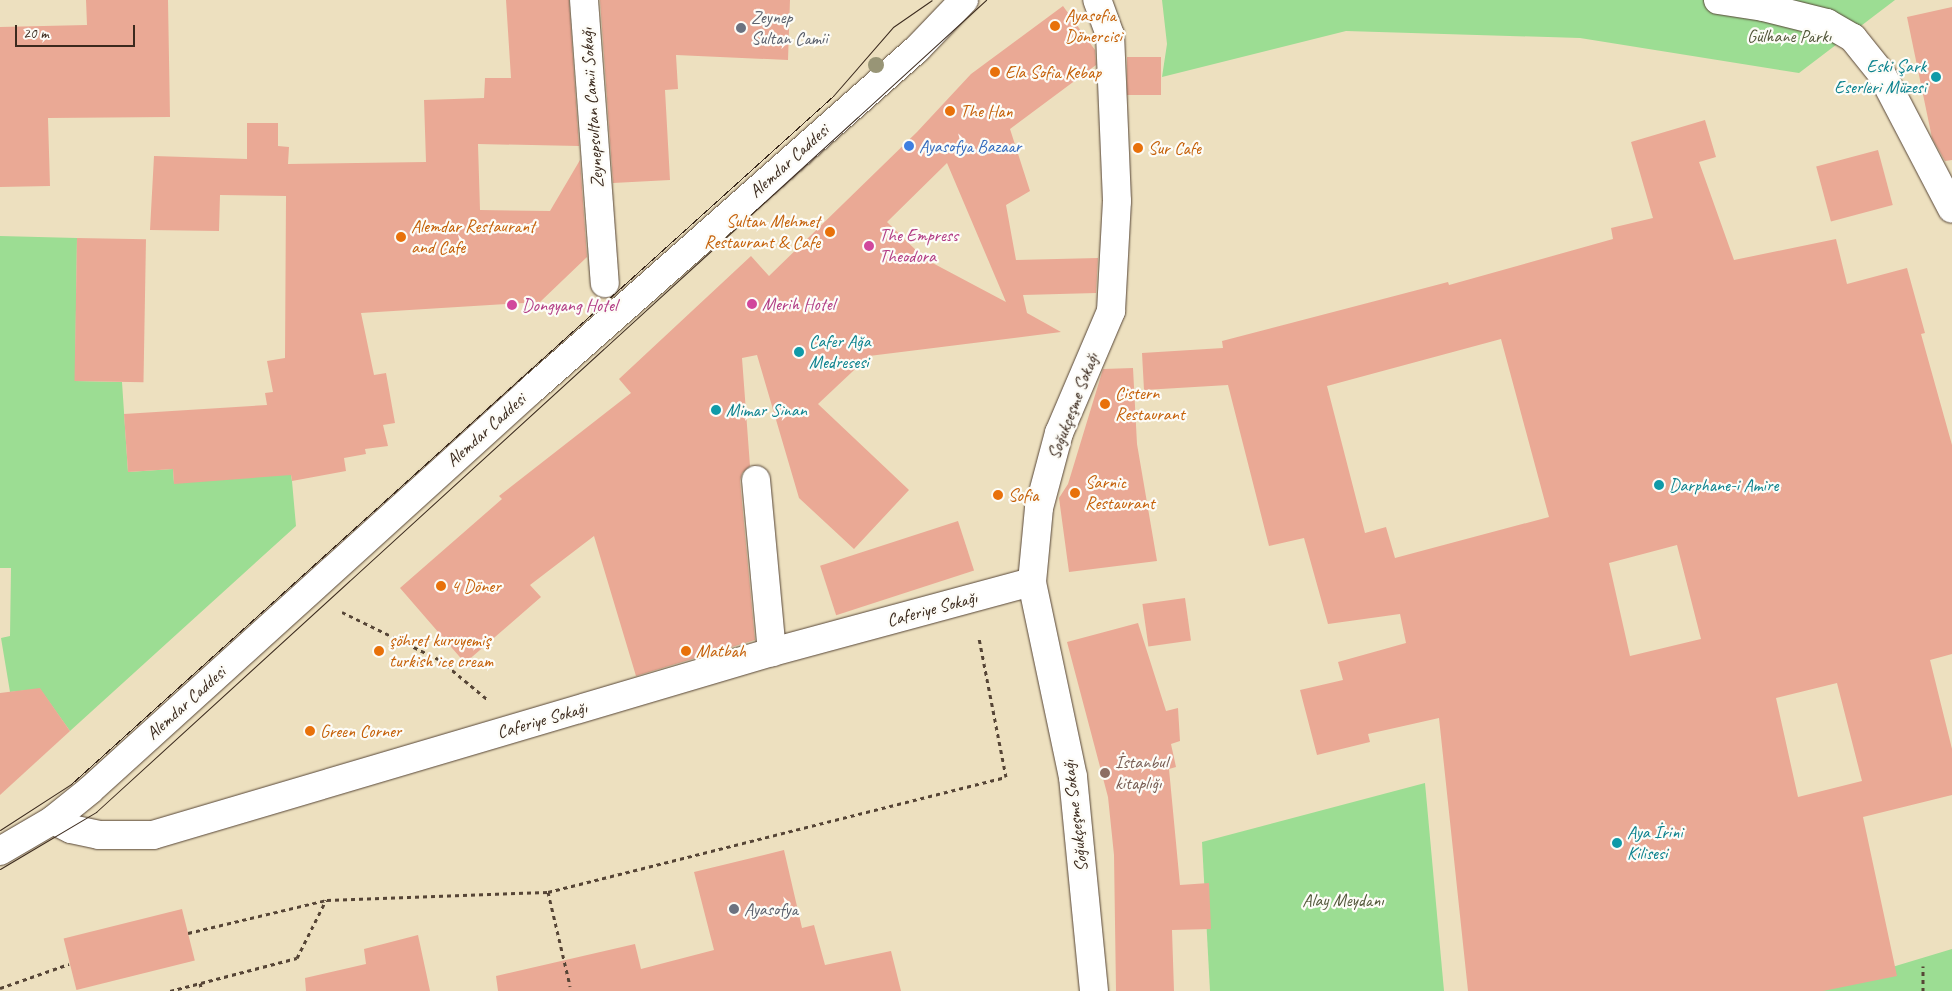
<!DOCTYPE html>
<meta charset="utf-8">
<style>
body{margin:0}
#map{position:relative;width:1952px;height:991px;overflow:hidden;background:#ede0bf;font-family:Caveat,sans-serif}
div>[style]{position:absolute}
.green>*{inset:0;background:#9cdd93}
.building>*{inset:0;background:#eaa995;transform-origin:0 0}
.path>*{height:3px;margin-top:-1.5px;transform-origin:0;background:repeating-linear-gradient(90deg,#564536 0 4px,transparent 0 8px)}
.roads{filter:drop-shadow(0 0 1px #564536) drop-shadow(0 0 1px #564536)}
.minor>*{height:28px;margin:-14px;padding:0 14px;transform-origin:14px;border-radius:14px;background:#fff}
.tram>*{height:1px;margin:-0.5px;padding:0 0.5px;transform-origin:0.5px;border-radius:0.5px;background:#3b2a1e}
.trees>*{width:16px;height:16px;margin:-8px;border-radius:50%;background:#989576}
.dots>*{width:14px;height:14px;translate:-50% -50%;box-sizing:border-box;border:2px solid #fdfcf7;border-radius:50%}
span{translate:-50% -50%;white-space:nowrap;text-align:center;line-height:1.15;-webkit-text-stroke:4.5px #fdfcf7;paint-order:stroke}
.food-label{font-size:18px;color:#c56008}
.left{translate:0 -50%;text-align:left}
.right{translate:-100% -50%;text-align:right}
.worship-label{font-size:18px;color:#5b616d}
.park-label{font-size:18px;color:#53573b}
.culture-label{font-size:18px;color:#0d838f}
.street-label{font-size:18px;color:#3b2a1e}
.shop-label{font-size:18px;color:#366cbe}
.hotel-label{font-size:18px;color:#b23c85}
.education-label{font-size:18px;color:#785e54}
.scale{position:absolute;left:15px;top:25px;width:120px;height:22px;box-sizing:border-box;border:2px solid #3b2a1e;border-top:0;padding-left:6px;font-size:15px;line-height:18px;white-space:nowrap;color:#3b2a1e;-webkit-text-stroke:4px #fdfcf7;paint-order:stroke}
</style>
<div id="map">
<div class="green">
<i style="clip-path:polygon(1162px 0,1895px 0,1799px 73px,1580px 38px,1346px 31px,1162px 77px,1167px 44px)"></i>
<i style="clip-path:polygon(0 236px,77px 238px,75px 381px,122px 382px,128px 472px,173px 469px,174px 483px,287px 454px,292px 481px,296px 526px,70px 731px,40px 689px,10px 692px,1px 638px,10px 636px,11px 568px,0 568px)"></i>
<i style="clip-path:polygon(1425px 783px,1444px 991px,1210px 991px,1202px 842px)"></i>
<i style="clip-path:polygon(1952px 949px,1952px 991px,1807px 991px,1869px 974px)"></i>
</div>
<div class="building">
<i style="clip-path:polygon(86px 0,168px 0,170px 117px,48px 118px,50px 186px,0 187px,0 27px,87px 25px)"></i>
<i style="clip-path:polygon(506px 0,569px 0,579px 146px,478px 144px,480px 210px,550px 211px,580px 160px,587px 257px,540px 302px,361px 313px,374px 375px,386px 373px,395px 423px,383px 425px,388px 446px,365px 449px,366px 454px,344px 458px,346px 471px,292px 481px,291px 475px,174px 484px,173px 469px,128px 472px,124px 414px,267px 405px,265px 393px,273px 392px,267px 361px,285px 358px,286px 196px,220px 195px,219px 231px,150px 230px,154px 156px,247px 159px,247px 123px,278px 123px,278px 146px,289px 147px,288px 164px,426px 162px,424px 100px,484px 98px,485px 78px,511px 78px)"></i>
<i style="clip-path:polygon(600px 0,790px 0,788px 60px,676px 55px,678px 89px,665px 90px,670px 180px,613px 183px)"></i>
<i style="clip-path:polygon(evenodd,1063px 6px,1095px 50px,1096px 65px,1010px 129px,1030px 191px,1006px 205px,1016px 260px,1098px 258px,1096px 293px,1023px 295px,1027px 313px,1061px 332px,869px 356px,818px 404px,909px 490px,854px 549px,799px 498px,757px 355px,742px 358px,750px 466px,742px 473px,740px 481px,755px 640px,636px 676px,594px 536px,530px 585px,541px 597px,465px 663px,400px 588px,502px 499px,499px 496px,631px 393px,619px 379px,751px 256px,769px 276px,917px 132px,971px 74px,1063px 6px,947px 163px,1006px 302px,925px 259px,887px 222px,947px 163px)"></i>
<i style="clip-path:polygon(1952px 7px,1952px 160px,1945px 161px,1932px 138px,1907px 17px)"></i>
<i style="left:1127px;top:57px;width:34px;height:38px"></i>
<i style="clip-path:polygon(evenodd,1705px 120px,1716px 157px,1699px 162px,1734px 260px,1836px 239px,1847px 284px,1907px 268px,1925px 333px,1921px 334px,1952px 445px,1952px 654px,1930px 660px,1952px 749px,1952px 795px,1863px 817px,1897px 976px,1823px 991px,1468px 991px,1439px 718px,1368px 734px,1370px 742px,1317px 755px,1300px 690px,1343px 680px,1338px 662px,1406px 643px,1400px 614px,1328px 624px,1304px 538px,1269px 546px,1228px 385px,1144px 390px,1142px 353px,1223px 348px,1222px 341px,1448px 282px,1449px 285px,1613px 239px,1611px 228px,1653px 218px,1631px 142px,1705px 120px,1501px 339px,1549px 517px,1395px 558px,1386px 527px,1365px 533px,1327px 386px,1501px 339px,1705px 120px,1677px 545px,1701px 639px,1630px 656px,1609px 563px,1677px 545px,1705px 120px,1837px 683px,1862px 781px,1798px 797px,1776px 698px,1837px 683px)"></i>
<i style="left:1878px;top:150px;width:57px;height:64px;rotate:75deg"></i>
<i style="left:77px;top:238px;width:69px;height:143px;rotate:1deg"></i>
<i style="clip-path:polygon(1133px 368px,1137px 444px,1157px 561px,1069px 572px,1059px 498px,1068px 484px,1103px 369px)"></i>
<i style="left:958px;top:521px;width:52px;height:145px;rotate:72deg"></i>
<i style="left:1185px;top:598px;width:43px;height:43px;rotate:82deg"></i>
<i style="clip-path:polygon(1138px 623px,1166px 711px,1178px 708px,1180px 741px,1171px 744px,1176px 767px,1169px 769px,1180px 885px,1209px 883px,1211px 929px,1172px 930px,1174px 991px,1116px 991px,1114px 855px,1108px 797px,1067px 642px)"></i>
<i style="clip-path:polygon(40px 688px,70px 731px,0 795px,0 693px)"></i>
<i style="clip-path:polygon(784px 850px,802px 928px,814px 925px,825px 965px,891px 951px,901px 991px,498px 991px,496px 976px,635px 944px,641px 969px,714px 950px,694px 872px)"></i>
<i style="left:182px;top:909px;width:53px;height:122px;rotate:76deg"></i>
<i style="clip-path:polygon(418px 935px,430px 991px,306px 991px,305px 978px,366px 964px,364px 949px)"></i>
</div>
<div class="path">
<i style="left:342px;top:612px;width:109px;rotate:26.1deg"></i>
<i style="left:440px;top:660px;width:62px;rotate:39.8deg"></i>
<i style="left:548px;top:892px;width:472px;rotate:-14.1deg"></i>
<i style="left:1006px;top:777px;width:142px;rotate:-101deg"></i>
<i style="left:188px;top:933px;width:143px;rotate:-13.4deg"></i>
<i style="left:327px;top:900px;width:221px;rotate:-2.1deg"></i>
<i style="left:548px;top:892px;width:97px;rotate:76.8deg"></i>
<i style="left:200px;top:983px;width:8px;rotate:76deg"></i>
<i style="left:0;top:988px;width:73px;rotate:-19.2deg"></i>
<i style="left:170px;top:991px;width:131px;rotate:-14.6deg"></i>
<i style="left:297px;top:958px;width:65px;rotate:-63.4deg"></i>
<i style="left:1923px;top:991px;width:25px;rotate:-90deg"></i>
</div>
<div class="roads">
<div class="minor">
<i style="left:584px;top:0;width:284px;rotate:85.8deg"></i>
<i style="left:1718px;top:0;width:46px;rotate:8.8deg"></i>
<i style="left:1763px;top:7px;width:66px;rotate:14deg"></i>
<i style="left:1827px;top:23px;width:30px;rotate:30deg"></i>
<i style="left:1853px;top:38px;width:45px;rotate:51.3deg"></i>
<i style="left:1881px;top:73px;width:153px;rotate:62.4deg"></i>
<i style="left:756px;top:480px;width:173px;rotate:84.7deg"></i>
<i style="left:53px;top:820px;width:20px;rotate:27deg"></i>
<i style="left:71px;top:829px;width:29px;rotate:12deg"></i>
<i style="left:99px;top:835px;width:54px"></i>
<i style="left:153px;top:835px;width:645px;rotate:-16.47deg"></i>
<i style="left:772px;top:652px;width:269px;rotate:-15.1deg"></i>
<i style="left:0;top:851px;width:61px;rotate:-30.3deg"></i>
<i style="left:53px;top:820px;width:48px;rotate:-39deg"></i>
<i style="left:90px;top:790px;width:594px;rotate:-42.2deg"></i>
<i style="left:530px;top:391px;width:516px;rotate:-41.47deg"></i>
<i style="left:917px;top:49px;width:68px;rotate:-46.2deg"></i>
<i style="left:1094px;top:991px;width:215px;rotate:-95.6deg"></i>
<i style="left:1073px;top:777px;width:199px;rotate:-101.9deg"></i>
<i style="left:1032px;top:582px;width:74px;rotate:-84.6deg"></i>
<i style="left:1039px;top:508px;width:78px;rotate:-75.1deg"></i>
<i style="left:1059px;top:433px;width:133px;rotate:-66.9deg"></i>
<i style="left:1111px;top:311px;width:110px;rotate:-86.9deg"></i>
<i style="left:1117px;top:201px;width:166px;rotate:-92.4deg"></i>
<i style="left:1110px;top:35px;width:37px;rotate:-110deg"></i>
</div>
</div>
<div class="tram">
<i style="left:0;top:830px;width:85px;rotate:-32.9deg"></i>
<i style="left:71px;top:784px;width:1027px;rotate:-42.08deg"></i>
<i style="left:833px;top:96px;width:91px;rotate:-49deg"></i>
<i style="left:893px;top:27px;width:47px;rotate:-34.7deg"></i>
<i style="left:0;top:869px;width:112px;rotate:-30.7deg"></i>
<i style="left:96px;top:812px;width:1205px;rotate:-42.38deg"></i>
</div>
<div class="trees">
<i style="left:876px;top:65px"></i>
</div>
<div class="dots">
<i style="left:1055px;top:26px;background:#e8710a"></i>
<i style="left:741px;top:28px;background:#6b7280"></i>
<i style="left:995px;top:72px;background:#e8710a"></i>
<i style="left:1936px;top:77px;background:#0f9aa8"></i>
<i style="left:950px;top:111px;background:#e8710a"></i>
<i style="left:909px;top:146px;background:#3f7fe0"></i>
<i style="left:1138px;top:148px;background:#e8710a"></i>
<i style="left:830px;top:232px;background:#e8710a"></i>
<i style="left:401px;top:237px;background:#e8710a"></i>
<i style="left:869px;top:246px;background:#d1479c"></i>
<i style="left:752px;top:304px;background:#d1479c"></i>
<i style="left:512px;top:305px;background:#d1479c"></i>
<i style="left:799px;top:352px;background:#0f9aa8"></i>
<i style="left:1105px;top:404px;background:#e8710a"></i>
<i style="left:716px;top:410px;background:#0f9aa8"></i>
<i style="left:1659px;top:485px;background:#0f9aa8"></i>
<i style="left:1075px;top:493px;background:#e8710a"></i>
<i style="left:998px;top:495px;background:#e8710a"></i>
<i style="left:441px;top:586px;background:#e8710a"></i>
<i style="left:379px;top:651px;background:#e8710a"></i>
<i style="left:686px;top:651px;background:#e8710a"></i>
<i style="left:310px;top:731px;background:#e8710a"></i>
<i style="left:1105px;top:773px;background:#8d6e63"></i>
<i style="left:1617px;top:843px;background:#0f9aa8"></i>
<i style="left:734px;top:909px;background:#6b7280"></i>
</div>
<div class="food-label">
<span class="left" style="left:1065px;top:26px">Ayasofia<br>Dönercisi</span>
<span class="left" style="left:1005px;top:72px">Ela Sofia Kebap</span>
<span class="left" style="left:960px;top:111px">The Han</span>
<span class="left" style="left:1148px;top:148px">Sur Cafe</span>
<span class="right" style="left:820px;top:232px">Sultan Mehmet<br>Restaurant &amp; Cafe</span>
<span class="left" style="left:411px;top:237px">Alemdar Restaurant<br>and Cafe</span>
<span class="left" style="left:1115px;top:404px">Cistern<br>Restaurant</span>
<span class="left" style="left:1085px;top:493px">Sarnic<br>Restaurant</span>
<span class="left" style="left:1008px;top:495px">Sofia</span>
<span class="left" style="left:451px;top:586px">4 Döner</span>
<span class="left" style="left:389px;top:651px">şöhret kuruyemiş<br>turkish ice cream</span>
<span class="left" style="left:696px;top:651px">Matbah</span>
<span class="left" style="left:320px;top:731px">Green Corner</span>
</div>
<div class="worship-label">
<span class="left" style="left:751px;top:28px">Zeynep<br>Sultan Camii</span>
<span class="left" style="left:744px;top:909px">Ayasofya</span>
</div>
<div class="park-label">
<span style="left:1789px;top:36px">Gülhane Parkı</span>
<span style="left:1343px;top:900px">Alay Meydanı</span>
</div>
<div class="culture-label">
<span class="right" style="left:1926px;top:77px">Eski Şark<br>Eserleri Müzesi</span>
<span class="left" style="left:809px;top:352px">Cafer Ağa<br>Medresesi</span>
<span class="left" style="left:726px;top:410px">Mimar Sinan</span>
<span class="left" style="left:1669px;top:485px">Darphane-i Amire</span>
<span class="left" style="left:1627px;top:843px">Aya İrini<br>Kilisesi</span>
</div>
<div class="street-label">
<span style="left:592px;top:108px;rotate:-94deg">Zeynepsultan Camii Sokağı</span>
<span style="left:789px;top:161px;rotate:-42deg">Alemdar Caddesi</span>
<span style="left:1073px;top:406px;rotate:-69deg">Soğukçeşme Sokağı</span>
<span style="left:486px;top:430px;rotate:-42deg">Alemdar Caddesi</span>
<span style="left:932px;top:609px;rotate:-15deg">Caferiye Sokağı</span>
<span style="left:186px;top:703px;rotate:-42deg">Alemdar Caddesi</span>
<span style="left:542px;top:720px;rotate:-16deg">Caferiye Sokağı</span>
<span style="left:1075px;top:816px;rotate:-97deg">Soğukçeşme Sokağı</span>
</div>
<div class="shop-label">
<span class="left" style="left:919px;top:146px">Ayasofya Bazaar</span>
</div>
<div class="hotel-label">
<span class="left" style="left:879px;top:246px">The Empress<br>Theodora</span>
<span class="left" style="left:762px;top:304px">Merih Hotel</span>
<span class="left" style="left:522px;top:305px">Dongyang Hotel</span>
</div>
<div class="education-label">
<span class="left" style="left:1115px;top:773px">İstanbul<br>kitaplığı</span>
</div>
<div class="scale">20 m</div>
</div>
